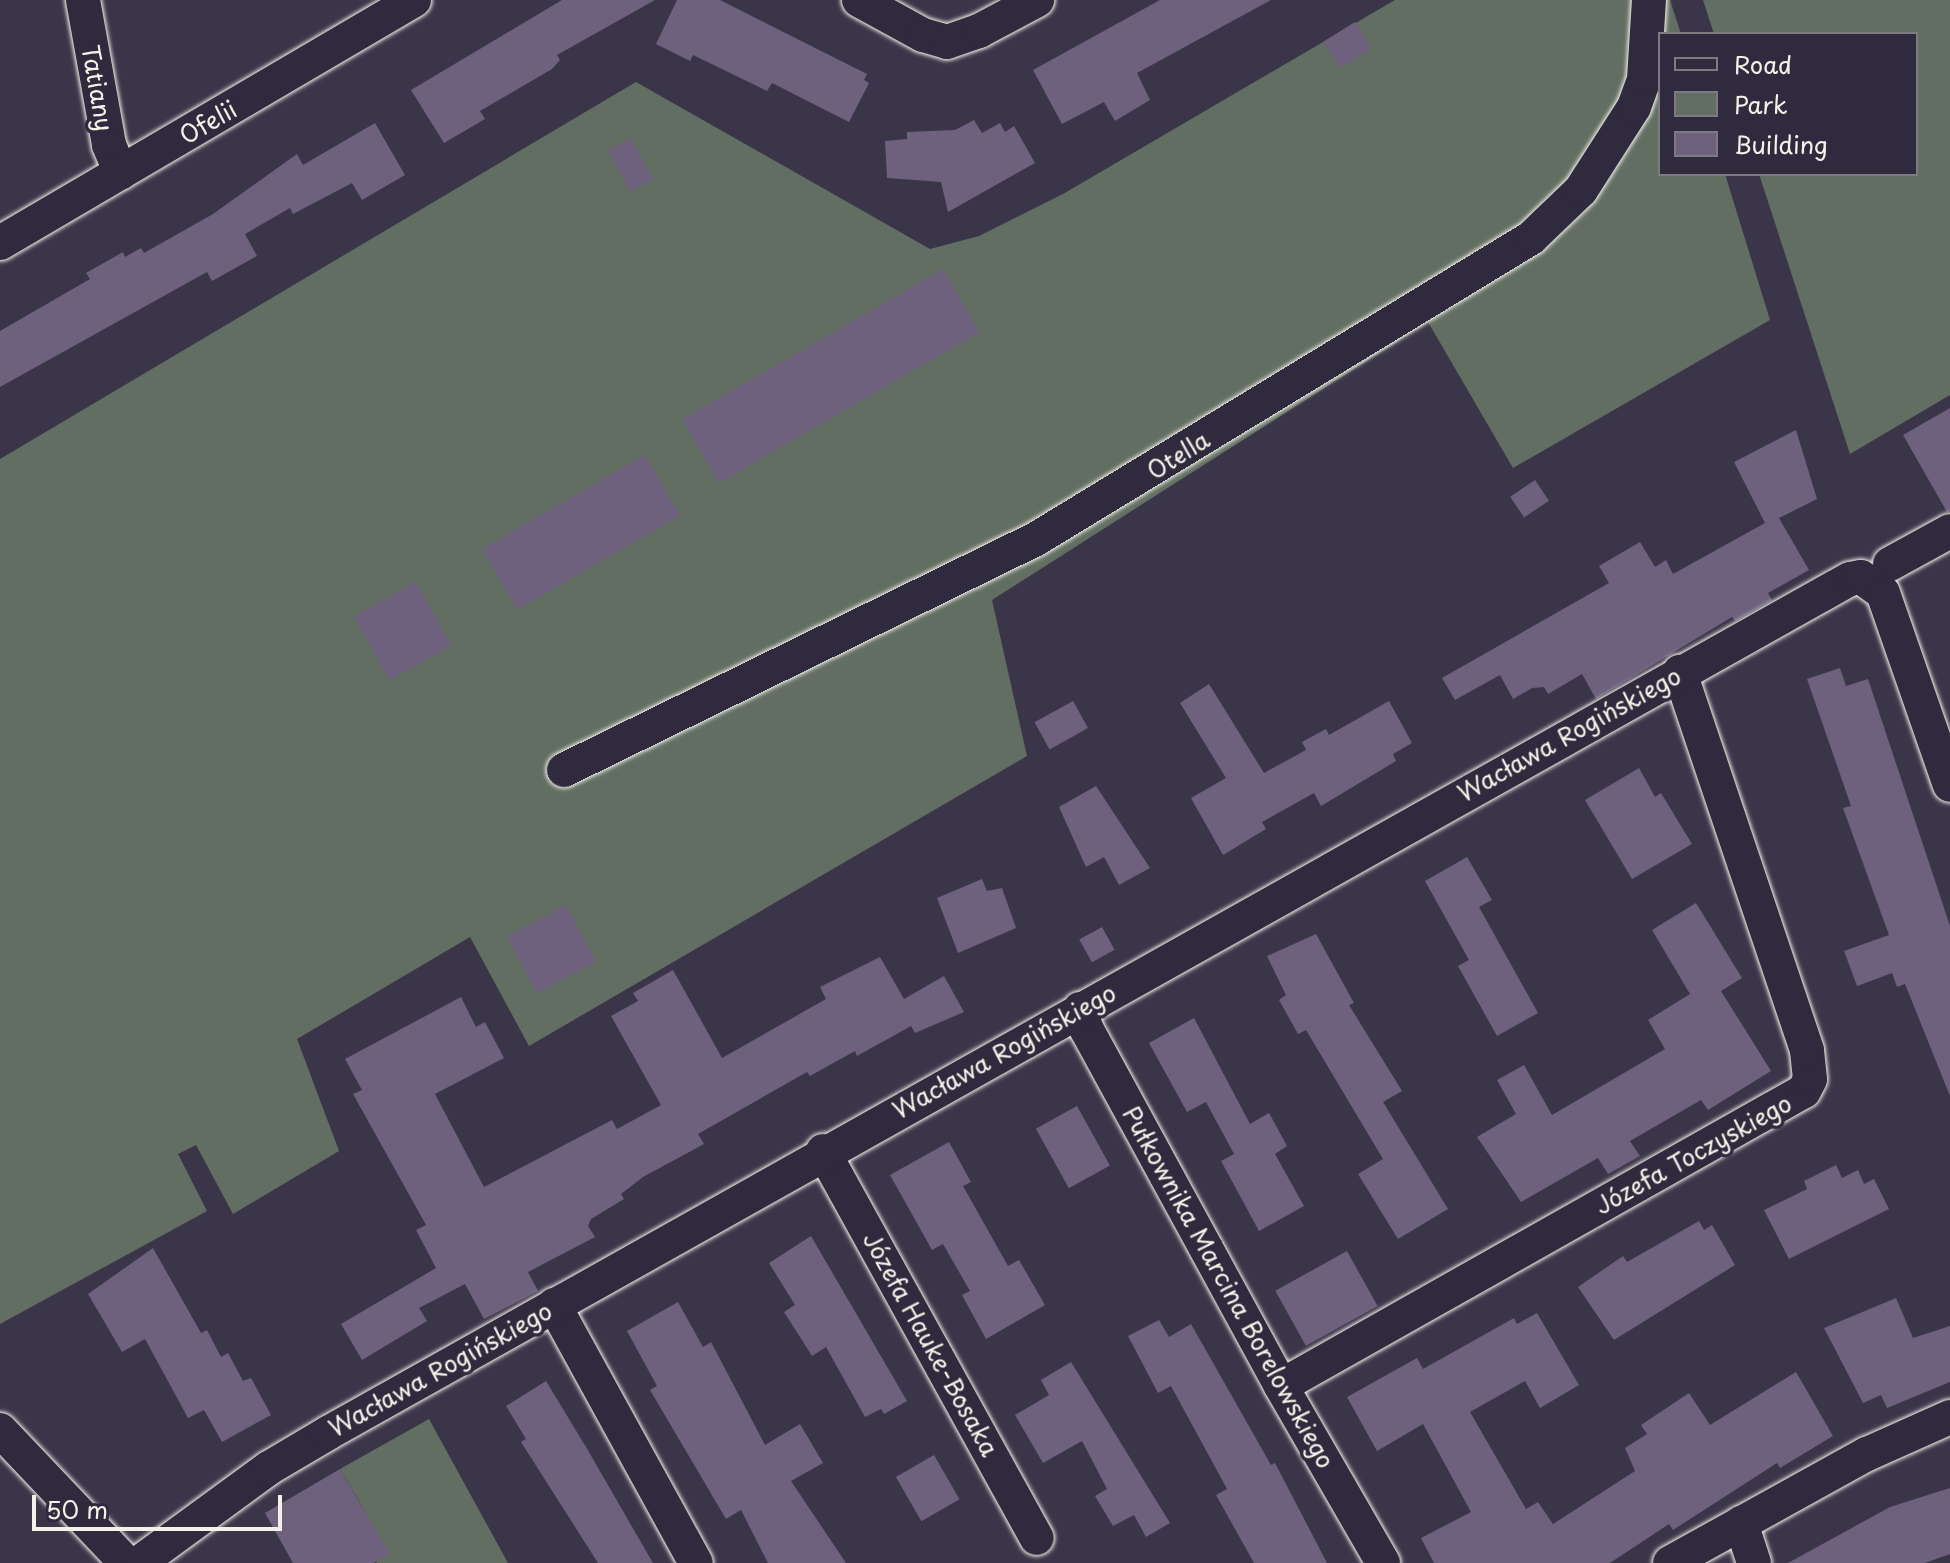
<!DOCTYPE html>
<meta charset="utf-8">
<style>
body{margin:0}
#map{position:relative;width:1950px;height:1563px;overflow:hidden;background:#3b354a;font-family:"Playpen Sans",sans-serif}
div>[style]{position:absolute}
.green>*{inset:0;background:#626e62}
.building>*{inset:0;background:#6d617e;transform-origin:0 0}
.roads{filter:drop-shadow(0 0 2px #f4f1e8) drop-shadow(0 0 2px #f4f1e8)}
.minor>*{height:34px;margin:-17px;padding:0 17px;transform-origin:17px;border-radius:17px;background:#2f2a3d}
span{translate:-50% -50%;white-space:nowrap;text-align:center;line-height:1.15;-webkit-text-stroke:7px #2f2a3d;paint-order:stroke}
.street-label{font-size:24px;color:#f4f1e8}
.legend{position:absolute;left:1658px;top:32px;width:260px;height:144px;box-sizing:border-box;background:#2f2a3d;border:2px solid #7e7a81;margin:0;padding:10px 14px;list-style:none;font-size:24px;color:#f4f1e8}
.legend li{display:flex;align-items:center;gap:16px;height:40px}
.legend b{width:40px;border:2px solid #7e7a81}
.scale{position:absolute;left:32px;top:1495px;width:250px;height:36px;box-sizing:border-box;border:4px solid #f4f1e8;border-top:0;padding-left:10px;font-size:24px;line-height:28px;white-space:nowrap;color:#f4f1e8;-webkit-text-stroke:6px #2f2a3d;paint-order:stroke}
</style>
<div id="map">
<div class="green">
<i style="clip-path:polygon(1395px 0,1670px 0,1681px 34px,1660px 34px,1660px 174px,1725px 174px,1770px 320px,1513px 468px,1428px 322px,992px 600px,1027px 756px,529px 1046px,470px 937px,297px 1039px,339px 1151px,233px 1214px,196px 1145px,178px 1154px,207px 1211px,0 1324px,0 459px,636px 82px,930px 249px,979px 236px,1063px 194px)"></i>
<i style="clip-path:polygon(1703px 0,1950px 0,1950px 395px,1850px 454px,1759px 174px,1916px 174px,1916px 34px,1714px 34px)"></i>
<i style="clip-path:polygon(429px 1419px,508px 1563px,377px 1563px,349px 1515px,362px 1506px,340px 1469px)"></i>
</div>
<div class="building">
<i style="clip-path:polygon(562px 0,655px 0,557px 55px,560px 60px,552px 69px,480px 111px,485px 119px,444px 143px,411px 90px)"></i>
<i style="clip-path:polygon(677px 0,720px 0,867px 74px,864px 80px,869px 83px,849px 122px,772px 83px,767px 91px,693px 55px,690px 61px,656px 44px)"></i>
<i style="clip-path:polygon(1160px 0,1271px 0,1137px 73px,1150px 100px,1115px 121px,1104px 102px,1062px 124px,1033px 70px)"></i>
<i style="left:1355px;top:22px;width:31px;height:37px;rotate:58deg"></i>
<i style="clip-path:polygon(974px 120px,982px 133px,1000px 123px,1005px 132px,1014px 126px,1035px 163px,948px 212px,941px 182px,887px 178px,885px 141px,907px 139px,907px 132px,955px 130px)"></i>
<i style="clip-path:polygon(375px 123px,405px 175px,362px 200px,352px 183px,293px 214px,290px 208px,245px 234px,257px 256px,212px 281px,207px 272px,0 387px,0 331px,90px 279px,86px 273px,123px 252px,125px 257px,141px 248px,144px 253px,213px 214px,297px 154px,303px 165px)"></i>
<i style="left:631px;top:138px;width:47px;height:26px;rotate:62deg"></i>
<i style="left:943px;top:269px;width:73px;height:301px;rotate:60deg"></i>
<i style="clip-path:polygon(1950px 408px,1950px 511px,1947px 512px,1903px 435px)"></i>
<i style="clip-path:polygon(1796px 430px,1817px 499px,1779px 518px,1809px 570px,1768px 593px,1772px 600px,1735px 621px,1732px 617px,1596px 699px,1582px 674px,1548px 694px,1544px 687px,1532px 688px,1513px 699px,1500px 675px,1455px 700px,1442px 678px,1609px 583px,1599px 566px,1640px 542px,1655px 567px,1666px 560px,1673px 574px,1765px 523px,1734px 462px)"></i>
<i style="left:645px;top:455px;width:70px;height:188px;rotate:60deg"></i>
<i style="left:1535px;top:480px;width:25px;height:30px;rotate:56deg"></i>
<i style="left:416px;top:582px;width:73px;height:71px;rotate:61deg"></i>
<i style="clip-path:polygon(1840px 668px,1846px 686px,1868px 679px,1950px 926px,1950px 1096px,1905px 984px,1897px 987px,1892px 973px,1857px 986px,1844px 951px,1889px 935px,1843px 808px,1851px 806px,1807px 679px)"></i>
<i style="clip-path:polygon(1209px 684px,1264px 773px,1306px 750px,1302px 742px,1326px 729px,1329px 735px,1389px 701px,1412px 743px,1393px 754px,1396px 761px,1321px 806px,1314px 793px,1262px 822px,1266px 829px,1223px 855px,1191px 798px,1226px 778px,1180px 703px)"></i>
<i style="left:1073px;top:701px;width:31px;height:44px;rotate:61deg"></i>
<i style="clip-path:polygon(1639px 768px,1655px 797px,1661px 793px,1692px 844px,1632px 879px,1585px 800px)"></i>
<i style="clip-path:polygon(1096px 786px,1150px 868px,1119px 885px,1104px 857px,1086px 867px,1059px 807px)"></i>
<i style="clip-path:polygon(1467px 857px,1492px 900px,1479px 907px,1538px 1013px,1497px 1036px,1458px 966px,1469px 960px,1425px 881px)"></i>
<i style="clip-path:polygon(982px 879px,987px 891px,1002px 888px,1016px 928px,958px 953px,937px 898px)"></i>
<i style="clip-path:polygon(1696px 903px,1742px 978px,1721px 991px,1771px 1071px,1708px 1110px,1701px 1100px,1630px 1141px,1640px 1156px,1608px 1174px,1598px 1158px,1521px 1202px,1477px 1137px,1516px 1114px,1497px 1080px,1524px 1065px,1552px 1115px,1665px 1049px,1648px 1020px,1690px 994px,1652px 930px)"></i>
<i style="left:566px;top:905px;width:64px;height:67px;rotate:62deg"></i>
<i style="left:1102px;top:927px;width:26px;height:26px;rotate:61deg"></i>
<i style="clip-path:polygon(1316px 934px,1354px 1003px,1349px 1005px,1402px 1091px,1383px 1102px,1448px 1209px,1398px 1239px,1358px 1174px,1383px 1159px,1306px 1030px,1298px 1034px,1279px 1000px,1286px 995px,1267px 956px)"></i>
<i style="clip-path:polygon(880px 957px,904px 999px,944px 976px,964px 1012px,915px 1033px,911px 1026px,857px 1056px,855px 1051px,810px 1076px,807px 1072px,698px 1134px,704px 1144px,643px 1177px,621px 1194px,624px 1199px,591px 1219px,588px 1226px,595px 1237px,528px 1272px,538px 1291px,484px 1319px,465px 1284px,419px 1308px,427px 1321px,362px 1360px,341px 1324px,436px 1268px,416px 1230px,426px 1225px,353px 1094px,362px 1090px,345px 1059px,461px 997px,476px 1027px,485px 1022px,504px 1058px,435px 1094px,484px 1187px,612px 1120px,617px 1129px,661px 1105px,611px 1016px,638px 1001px,633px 993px,673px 970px,722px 1058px,826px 999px,820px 987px)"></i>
<i style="clip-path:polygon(1194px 1018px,1250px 1124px,1269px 1113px,1287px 1146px,1275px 1154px,1304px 1206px,1259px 1231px,1221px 1161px,1234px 1154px,1206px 1102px,1187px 1112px,1149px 1043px)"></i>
<i style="left:1077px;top:1106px;width:68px;height:47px;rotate:61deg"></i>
<i style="clip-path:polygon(949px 1142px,971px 1182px,963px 1186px,1008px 1266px,1019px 1260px,1045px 1305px,986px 1339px,962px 1295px,970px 1291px,943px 1244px,932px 1250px,890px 1175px)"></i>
<i style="clip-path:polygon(1836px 1165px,1842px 1178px,1858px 1170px,1864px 1184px,1874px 1179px,1889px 1209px,1789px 1259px,1764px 1210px,1807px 1189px,1804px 1181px)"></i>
<i style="clip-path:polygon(1699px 1221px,1704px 1230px,1712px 1225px,1735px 1265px,1614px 1340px,1578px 1287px,1623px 1256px,1627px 1262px)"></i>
<i style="clip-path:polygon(811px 1236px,907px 1401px,884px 1414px,881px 1409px,865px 1417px,826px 1347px,812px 1356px,784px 1312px,795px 1305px,769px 1263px)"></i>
<i style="clip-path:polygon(153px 1248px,201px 1333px,207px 1330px,221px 1357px,228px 1353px,243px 1381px,251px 1378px,271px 1415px,222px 1442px,204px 1410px,188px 1418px,145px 1339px,122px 1352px,88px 1294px)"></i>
<i style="left:1347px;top:1251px;width:63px;height:82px;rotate:61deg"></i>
<i style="clip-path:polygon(1896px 1298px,1913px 1338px,1950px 1326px,1950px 1382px,1887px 1408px,1881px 1395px,1863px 1403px,1824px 1328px)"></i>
<i style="clip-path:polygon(678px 1302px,703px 1347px,711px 1342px,765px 1445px,800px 1424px,823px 1463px,791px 1481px,846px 1563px,768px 1563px,741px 1510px,726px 1519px,650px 1390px,657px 1386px,627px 1331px)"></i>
<i style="clip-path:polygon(1537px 1313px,1579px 1385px,1540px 1408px,1525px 1381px,1470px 1412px,1526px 1509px,1538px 1502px,1553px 1524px,1635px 1471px,1625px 1448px,1647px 1434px,1641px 1425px,1689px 1393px,1710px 1425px,1796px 1372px,1833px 1436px,1780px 1468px,1777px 1463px,1673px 1530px,1669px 1524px,1610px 1563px,1434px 1563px,1421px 1538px,1471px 1512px,1423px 1424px,1377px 1451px,1347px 1397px,1417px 1358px,1423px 1369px,1514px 1318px,1517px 1324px)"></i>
<i style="clip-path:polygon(1159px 1320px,1169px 1337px,1191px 1324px,1271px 1465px,1275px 1463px,1327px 1563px,1254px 1563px,1216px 1495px,1227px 1489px,1171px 1386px,1158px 1393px,1128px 1336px)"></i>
<i style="clip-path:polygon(1071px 1362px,1170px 1523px,1146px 1537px,1134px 1515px,1113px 1526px,1095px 1496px,1107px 1489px,1082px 1441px,1043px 1463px,1015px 1415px,1049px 1395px,1041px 1380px)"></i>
<i style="clip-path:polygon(546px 1381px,586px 1447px,653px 1563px,598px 1563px,521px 1442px,526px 1439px,506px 1406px)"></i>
<i style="left:934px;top:1455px;width:51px;height:44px;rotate:60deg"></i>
<i style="clip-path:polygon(340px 1469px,390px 1554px,374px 1563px,293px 1563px,265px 1513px)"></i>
<i style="clip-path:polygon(1950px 1488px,1950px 1554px,1925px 1563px,1788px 1563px,1890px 1507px)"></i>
</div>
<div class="roads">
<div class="minor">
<i style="left:83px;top:0;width:147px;rotate:79.8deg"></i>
<i style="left:109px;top:145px;width:30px;rotate:67deg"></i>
<i style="left:859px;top:0;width:73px;rotate:28.7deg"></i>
<i style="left:923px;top:35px;width:25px;rotate:16deg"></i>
<i style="left:947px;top:42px;width:34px;rotate:-19deg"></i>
<i style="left:979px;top:31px;width:66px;rotate:-28.1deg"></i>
<i style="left:0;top:243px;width:480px;rotate:-30.4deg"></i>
<i style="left:1890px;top:564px;width:68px;rotate:-28.8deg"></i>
<i style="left:564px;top:770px;width:525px;rotate:-26.08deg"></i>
<i style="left:1036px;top:539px;width:579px;rotate:-31.3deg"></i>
<i style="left:1531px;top:238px;width:69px;rotate:-43.8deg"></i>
<i style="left:1581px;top:190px;width:98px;rotate:-57.4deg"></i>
<i style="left:1634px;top:107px;width:30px;rotate:-70deg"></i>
<i style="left:1644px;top:79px;width:79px;rotate:-86.4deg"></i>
<i style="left:1080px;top:1009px;width:22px;rotate:72deg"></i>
<i style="left:1087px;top:1030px;width:405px;rotate:61.4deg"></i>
<i style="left:1281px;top:1386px;width:204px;rotate:60deg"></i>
<i style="left:823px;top:1151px;width:442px;rotate:61.1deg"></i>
<i style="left:554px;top:1305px;width:294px;rotate:61.2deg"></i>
<i style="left:1281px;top:1386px;width:600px;rotate:-29.43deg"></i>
<i style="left:1804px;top:1091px;width:13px;rotate:-63deg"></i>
<i style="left:1810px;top:1079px;width:29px;rotate:-96deg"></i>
<i style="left:1807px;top:1050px;width:399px;rotate:-108.6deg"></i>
<i style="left:0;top:1430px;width:183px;rotate:46.5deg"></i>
<i style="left:1741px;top:1523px;width:42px;rotate:72deg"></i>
<i style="left:139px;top:1563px;width:161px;rotate:-36.2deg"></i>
<i style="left:269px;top:1468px;width:69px;rotate:-30.7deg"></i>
<i style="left:328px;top:1433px;width:1745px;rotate:-29.3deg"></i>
<i style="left:1850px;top:579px;width:11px;rotate:-10deg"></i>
<i style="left:1861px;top:577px;width:27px;rotate:36deg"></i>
<i style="left:1883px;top:593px;width:203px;rotate:70.8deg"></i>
<i style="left:1670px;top:1563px;width:225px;rotate:-29deg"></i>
<i style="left:1867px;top:1454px;width:91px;rotate:-24deg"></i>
</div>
</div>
<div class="street-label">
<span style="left:98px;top:88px;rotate:80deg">Tatiany</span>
<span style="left:208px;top:122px;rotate:-30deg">Ofelii</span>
<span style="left:1178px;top:455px;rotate:-32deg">Otella</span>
<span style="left:1569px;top:734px;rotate:-29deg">Wacława Rogińskiego</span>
<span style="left:1004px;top:1051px;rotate:-29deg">Wacława Rogińskiego</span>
<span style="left:1693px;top:1154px;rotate:-29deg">Józefa Toczyskiego</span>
<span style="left:1229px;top:1287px;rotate:61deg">Pułkownika Marcina Borelowskiego</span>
<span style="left:931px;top:1344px;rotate:61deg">Józefa Hauke-Bosaka</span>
<span style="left:440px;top:1369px;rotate:-29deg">Wacława Rogińskiego</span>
</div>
<ul class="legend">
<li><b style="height:10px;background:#2f2a3d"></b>Road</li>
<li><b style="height:22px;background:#626e62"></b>Park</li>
<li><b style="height:22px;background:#6d617e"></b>Building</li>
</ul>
<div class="scale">50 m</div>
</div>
